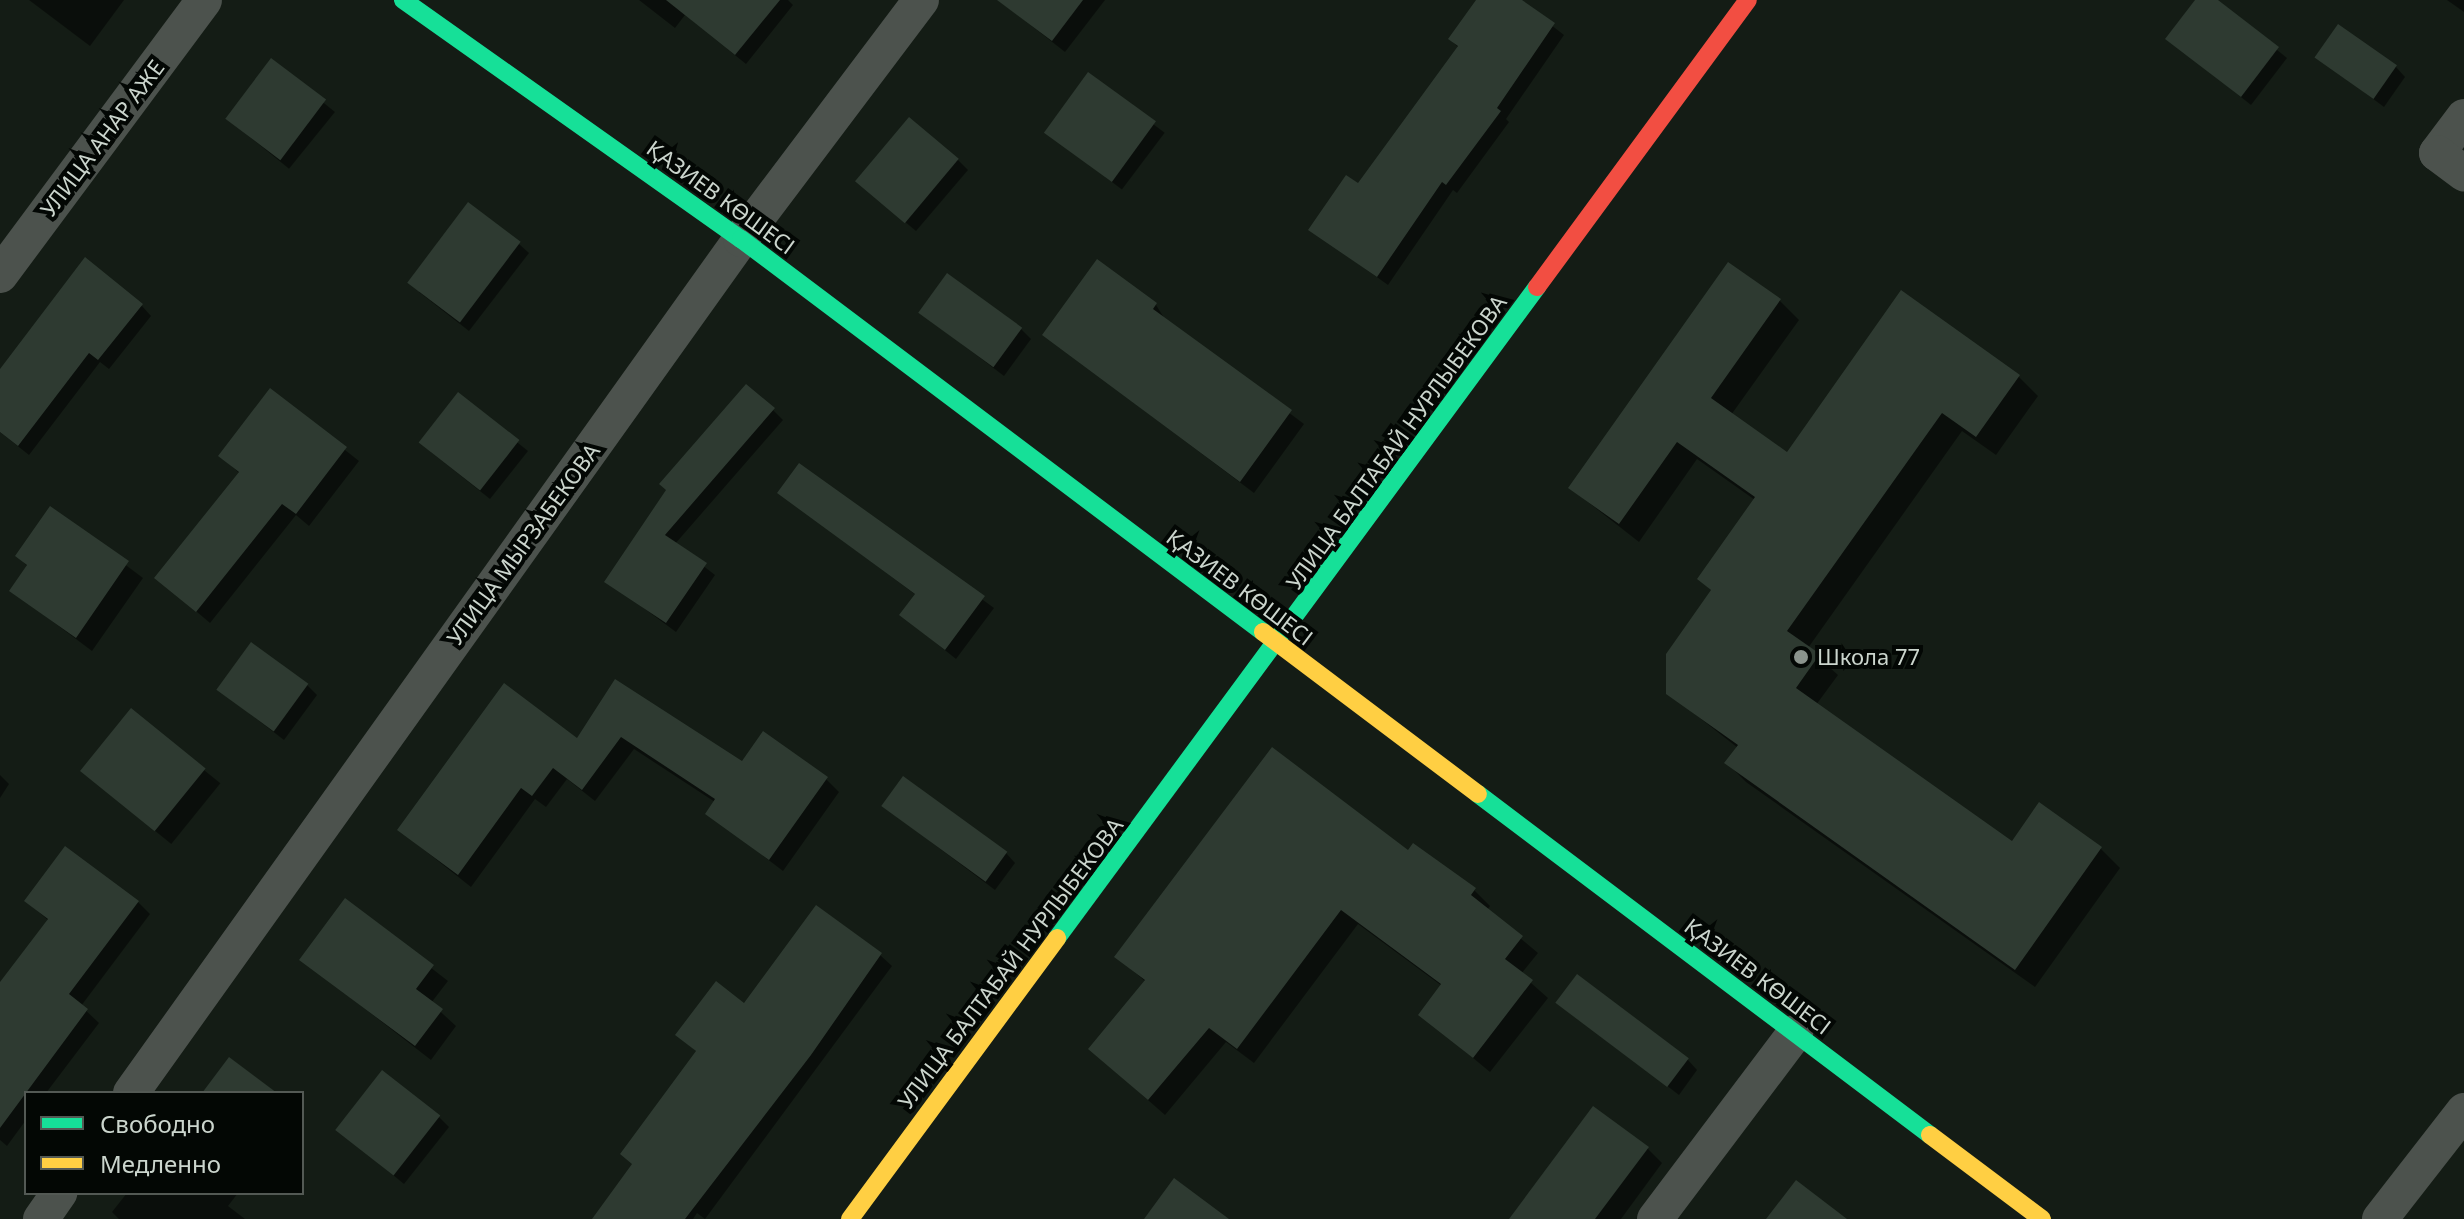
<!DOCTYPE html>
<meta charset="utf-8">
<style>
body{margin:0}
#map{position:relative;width:2464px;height:1219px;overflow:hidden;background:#141c15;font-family:"Noto Sans",sans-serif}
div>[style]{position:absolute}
.shadow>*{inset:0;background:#0007;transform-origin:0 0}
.building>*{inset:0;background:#2e3a31;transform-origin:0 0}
.street>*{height:36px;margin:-18px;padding:0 18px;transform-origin:18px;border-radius:18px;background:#4c524d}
.fast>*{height:18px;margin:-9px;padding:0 9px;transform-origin:9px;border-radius:9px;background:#16e098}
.slow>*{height:18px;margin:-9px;padding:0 9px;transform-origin:9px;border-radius:9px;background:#ffcf43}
.jam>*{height:18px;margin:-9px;padding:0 9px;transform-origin:9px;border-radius:9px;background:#f24e42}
.dots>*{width:22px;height:22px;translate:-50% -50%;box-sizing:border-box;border:4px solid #030704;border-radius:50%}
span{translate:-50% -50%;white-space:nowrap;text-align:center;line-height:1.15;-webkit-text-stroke:8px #030704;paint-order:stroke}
.street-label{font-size:22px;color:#cbd5cd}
.poi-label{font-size:22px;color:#cbd5cd}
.left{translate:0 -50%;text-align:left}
.legend{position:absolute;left:24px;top:1091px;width:280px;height:104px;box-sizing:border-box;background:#030704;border:2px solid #535954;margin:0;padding:10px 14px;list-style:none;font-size:24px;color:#cbd5cd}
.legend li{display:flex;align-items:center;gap:16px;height:40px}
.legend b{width:40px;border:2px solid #535954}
</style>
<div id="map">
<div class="shadow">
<i style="clip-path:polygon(29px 0,124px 0,90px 46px)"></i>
<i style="clip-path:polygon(639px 0,788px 0,793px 5px,746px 64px,685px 15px,675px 28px)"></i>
<i style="clip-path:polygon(999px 0,1105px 0,1065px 52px)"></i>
<i style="clip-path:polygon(1478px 0,1519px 0,1564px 35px,1506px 119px,1509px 122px,1457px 193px,1453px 190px,1388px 285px,1311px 230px,1359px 186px,1459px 48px,1450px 39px)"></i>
<i style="clip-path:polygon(2198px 0,2215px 0,2287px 58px,2251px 105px,2168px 39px)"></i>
<i style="clip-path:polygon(2447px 0,2464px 0,2464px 12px)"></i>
<i style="clip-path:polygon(2317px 57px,2396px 67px,2405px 77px,2384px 107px)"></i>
<i style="left:272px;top:61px;width:81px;height:73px;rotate:39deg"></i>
<i style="left:1088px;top:75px;width:96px;height:71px;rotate:37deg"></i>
<i style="clip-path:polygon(958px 160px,968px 170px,916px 231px,868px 191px)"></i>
<i style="clip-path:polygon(519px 244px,529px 253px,469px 331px,419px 292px)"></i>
<i style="clip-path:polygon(1779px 300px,1799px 320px,1731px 415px,1788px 455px,2019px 377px,2038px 396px,1996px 455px,1962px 431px,1808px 648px,1838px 675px,1816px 705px,2013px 844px,2101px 849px,2120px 868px,2035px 987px,1746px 782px,1727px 763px,1738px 748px,1668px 693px,1712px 591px,1699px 579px,1755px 500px,1697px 459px,1639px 542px,1570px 488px)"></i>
<i style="clip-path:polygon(1156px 305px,1166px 321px,1304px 424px,1254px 493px,1044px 335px)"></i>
<i style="clip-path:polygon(142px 306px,151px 316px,109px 369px,100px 362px,29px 455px,0 432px,0 372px)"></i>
<i style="clip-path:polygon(921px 313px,1021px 329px,1031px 339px,1004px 376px)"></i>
<i style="clip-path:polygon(270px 391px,359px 461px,309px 526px,296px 515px,210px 623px,157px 578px,240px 474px,221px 456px)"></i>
<i style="clip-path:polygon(458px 395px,528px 451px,490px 499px,431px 452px)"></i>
<i style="clip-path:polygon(773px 410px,783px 420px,675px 544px,715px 575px,676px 632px,607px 581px)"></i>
<i style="clip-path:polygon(799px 465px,994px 608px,956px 659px,901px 615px,916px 595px,779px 493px)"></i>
<i style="clip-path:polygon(51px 509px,143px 578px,92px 651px,12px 591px,28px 567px,18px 556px)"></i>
<i style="clip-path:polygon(615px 682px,742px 764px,826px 779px,839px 792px,783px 871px,707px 813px,715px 802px,634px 749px,595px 801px,567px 779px,546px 807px,535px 799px,471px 887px,399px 830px,578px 741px)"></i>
<i style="clip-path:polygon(307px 685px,317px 695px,284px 740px,219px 690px)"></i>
<i style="left:131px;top:711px;width:115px;height:78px;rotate:39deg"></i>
<i style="clip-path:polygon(0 775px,9px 784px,0 798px)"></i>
<i style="clip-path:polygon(883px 806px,1006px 853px,1015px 863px,995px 890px)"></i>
<i style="clip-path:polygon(1408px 852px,1474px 890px,1490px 906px,1487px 910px,1538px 953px,1521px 974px,1548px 998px,1490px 1072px,1420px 1014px,1442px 986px,1358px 924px,1254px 1063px,1226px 1042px,1165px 1115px,1090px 1049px,1146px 982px,1117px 957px)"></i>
<i style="clip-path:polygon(26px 901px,138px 902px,150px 914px,81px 1006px,99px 1023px,46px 1093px,26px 1093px,26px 1120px,7px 1146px,0 1140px,0 985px,49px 921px)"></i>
<i style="clip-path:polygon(345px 901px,448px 981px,431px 1003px,456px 1026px,431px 1060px,302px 960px)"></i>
<i style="clip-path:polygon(880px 955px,892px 966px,705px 1219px,697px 1213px,693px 1219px,594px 1219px,634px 1165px,698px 1053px,678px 1034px)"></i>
<i style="clip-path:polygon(1558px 1002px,1688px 1060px,1697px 1070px,1679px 1095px)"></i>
<i style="clip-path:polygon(439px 1117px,449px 1127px,404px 1184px,338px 1130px)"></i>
<i style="clip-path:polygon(1647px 1148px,1662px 1163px,1621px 1219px,1512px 1219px)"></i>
<i style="clip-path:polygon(127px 1193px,238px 1193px,228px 1206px,245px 1219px,119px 1219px,112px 1212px)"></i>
</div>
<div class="building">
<i style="clip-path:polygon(666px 0,780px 0,735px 55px)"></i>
<i style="clip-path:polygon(997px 0,1083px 0,1052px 41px)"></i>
<i style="clip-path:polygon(1476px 0,1522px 0,1555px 23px,1497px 108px,1501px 111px,1446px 185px,1442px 182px,1377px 277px,1308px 230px,1346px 175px,1358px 183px,1458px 46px,1448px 39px)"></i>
<i style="clip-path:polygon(2195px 0,2218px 0,2279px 47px,2241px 97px,2165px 39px)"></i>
<i style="left:2338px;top:24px;width:72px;height:41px;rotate:35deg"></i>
<i style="left:271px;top:58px;width:69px;height:76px;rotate:37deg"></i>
<i style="left:1088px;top:72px;width:84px;height:75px;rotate:36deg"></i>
<i style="left:909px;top:117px;width:65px;height:84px;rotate:40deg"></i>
<i style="left:468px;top:202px;width:66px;height:101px;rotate:37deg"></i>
<i style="clip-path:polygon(85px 257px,143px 304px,98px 360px,89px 353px,18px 446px,0 432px,0 369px)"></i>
<i style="clip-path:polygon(1097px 259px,1157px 303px,1153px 309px,1292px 410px,1240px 482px,1042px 335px)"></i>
<i style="clip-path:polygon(1728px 262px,1781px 299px,1711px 398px,1787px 452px,1901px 290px,2020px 375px,1976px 437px,1942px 413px,1787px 631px,1820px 654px,1796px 688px,2012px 841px,2039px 802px,2102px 847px,2015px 970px,1724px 763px,1738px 745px,1666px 694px,1666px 654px,1711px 590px,1697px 579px,1755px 497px,1677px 442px,1619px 524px,1568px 488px)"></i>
<i style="left:947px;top:273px;width:93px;height:49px;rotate:36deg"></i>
<i style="clip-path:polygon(746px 384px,775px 408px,665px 535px,707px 563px,666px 623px,604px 582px,666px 490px,659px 484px)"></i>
<i style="clip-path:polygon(270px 388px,347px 447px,296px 514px,282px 504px,196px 612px,154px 578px,239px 472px,218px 456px)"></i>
<i style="left:458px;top:392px;width:78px;height:64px;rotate:38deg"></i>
<i style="clip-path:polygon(799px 463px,985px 596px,945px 650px,899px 615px,915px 594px,777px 493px)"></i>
<i style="clip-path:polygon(50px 506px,129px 561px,76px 638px,9px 591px,27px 565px,15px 556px)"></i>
<i style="left:251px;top:642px;width:71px;height:59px;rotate:36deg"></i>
<i style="clip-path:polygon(615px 679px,742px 761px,763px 731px,828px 777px,769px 860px,705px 814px,715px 799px,621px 737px,582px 790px,553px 768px,532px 796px,521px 788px,458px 875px,397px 830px,504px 683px,577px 738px)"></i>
<i style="left:131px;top:708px;width:96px;height:81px;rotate:39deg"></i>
<i style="clip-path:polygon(1272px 747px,1408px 850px,1413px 843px,1476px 888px,1471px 895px,1523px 936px,1505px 959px,1533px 980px,1473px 1058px,1418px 1015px,1441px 984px,1341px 910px,1237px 1049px,1209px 1028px,1148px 1100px,1088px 1049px,1145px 980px,1114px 957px)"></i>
<i style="left:903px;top:776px;width:129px;height:37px;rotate:36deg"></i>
<i style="clip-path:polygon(65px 846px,139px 901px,69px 994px,88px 1009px,0 1128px,0 982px,48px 919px,24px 901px)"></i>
<i style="clip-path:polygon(345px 898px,434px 965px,416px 989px,443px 1009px,415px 1046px,299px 960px)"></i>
<i style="clip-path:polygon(816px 905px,882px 953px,811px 1055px,685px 1219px,592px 1219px,632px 1164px,620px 1154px,696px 1051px,675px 1035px,716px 981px,744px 1003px)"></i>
<i style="left:1577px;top:974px;width:140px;height:36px;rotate:37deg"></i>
<i style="clip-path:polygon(229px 1057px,277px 1093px,202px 1093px)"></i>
<i style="left:382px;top:1070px;width:74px;height:76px;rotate:38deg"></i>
<i style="clip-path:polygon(1593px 1106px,1649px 1147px,1595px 1219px,1509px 1219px)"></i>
<i style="clip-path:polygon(1174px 1178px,1229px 1219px,1144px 1219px)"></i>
<i style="clip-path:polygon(1796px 1180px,1847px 1219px,1766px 1219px)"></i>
</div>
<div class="street">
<i style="left:2464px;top:117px;width:45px;rotate:126.9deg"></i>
<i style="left:2437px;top:153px;width:34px;rotate:37deg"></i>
<i style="left:0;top:275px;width:342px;rotate:-53.4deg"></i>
<i style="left:131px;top:1093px;width:1049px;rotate:-54.46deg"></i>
<i style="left:741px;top:239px;width:299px;rotate:-53deg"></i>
<i style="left:41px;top:1219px;width:32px;rotate:-55deg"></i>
<i style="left:1655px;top:1219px;width:233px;rotate:-53deg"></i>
<i style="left:2380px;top:1219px;width:137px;rotate:-52.1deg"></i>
</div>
<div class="fast">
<i style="left:403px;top:0;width:414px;rotate:35.3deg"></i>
<i style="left:741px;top:239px;width:653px;rotate:36.98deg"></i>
<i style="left:1478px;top:794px;width:566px;rotate:37.03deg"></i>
<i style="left:1057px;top:938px;width:809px;rotate:-53.6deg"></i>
</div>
<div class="slow">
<i style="left:1263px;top:632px;width:269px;rotate:37deg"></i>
<i style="left:1930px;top:1135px;width:140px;rotate:36.9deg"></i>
<i style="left:850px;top:1219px;width:349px;rotate:-53.6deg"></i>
</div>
<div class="jam">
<i style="left:1537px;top:287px;width:356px;rotate:-53.7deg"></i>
</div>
<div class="dots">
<i style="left:1801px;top:657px;background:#8b948d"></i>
</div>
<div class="street-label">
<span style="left:102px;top:138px;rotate:-53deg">УЛИЦА АНАР АЖЕ</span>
<span style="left:721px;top:197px;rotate:36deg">ҚАЗИЕВ КӨШЕСІ</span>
<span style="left:1396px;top:442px;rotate:-54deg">УЛИЦА БАЛТАБАЙ НУРЛЫБЕКОВА</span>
<span style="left:523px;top:544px;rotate:-54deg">УЛИЦА МЫРЗАБЕКОВА</span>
<span style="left:1240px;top:587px;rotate:37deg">ҚАЗИЕВ КӨШЕСІ</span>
<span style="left:1010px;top:963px;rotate:-53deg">УЛИЦА БАЛТАБАЙ НУРЛЫБЕКОВА</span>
<span style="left:1758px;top:976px;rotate:37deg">ҚАЗИЕВ КӨШЕСІ</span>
</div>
<div class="poi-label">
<span class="left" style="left:1817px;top:657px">Школа 77</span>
</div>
<ul class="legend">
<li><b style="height:10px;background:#16e098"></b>Свободно</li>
<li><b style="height:10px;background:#ffcf43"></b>Медленно</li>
</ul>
</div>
